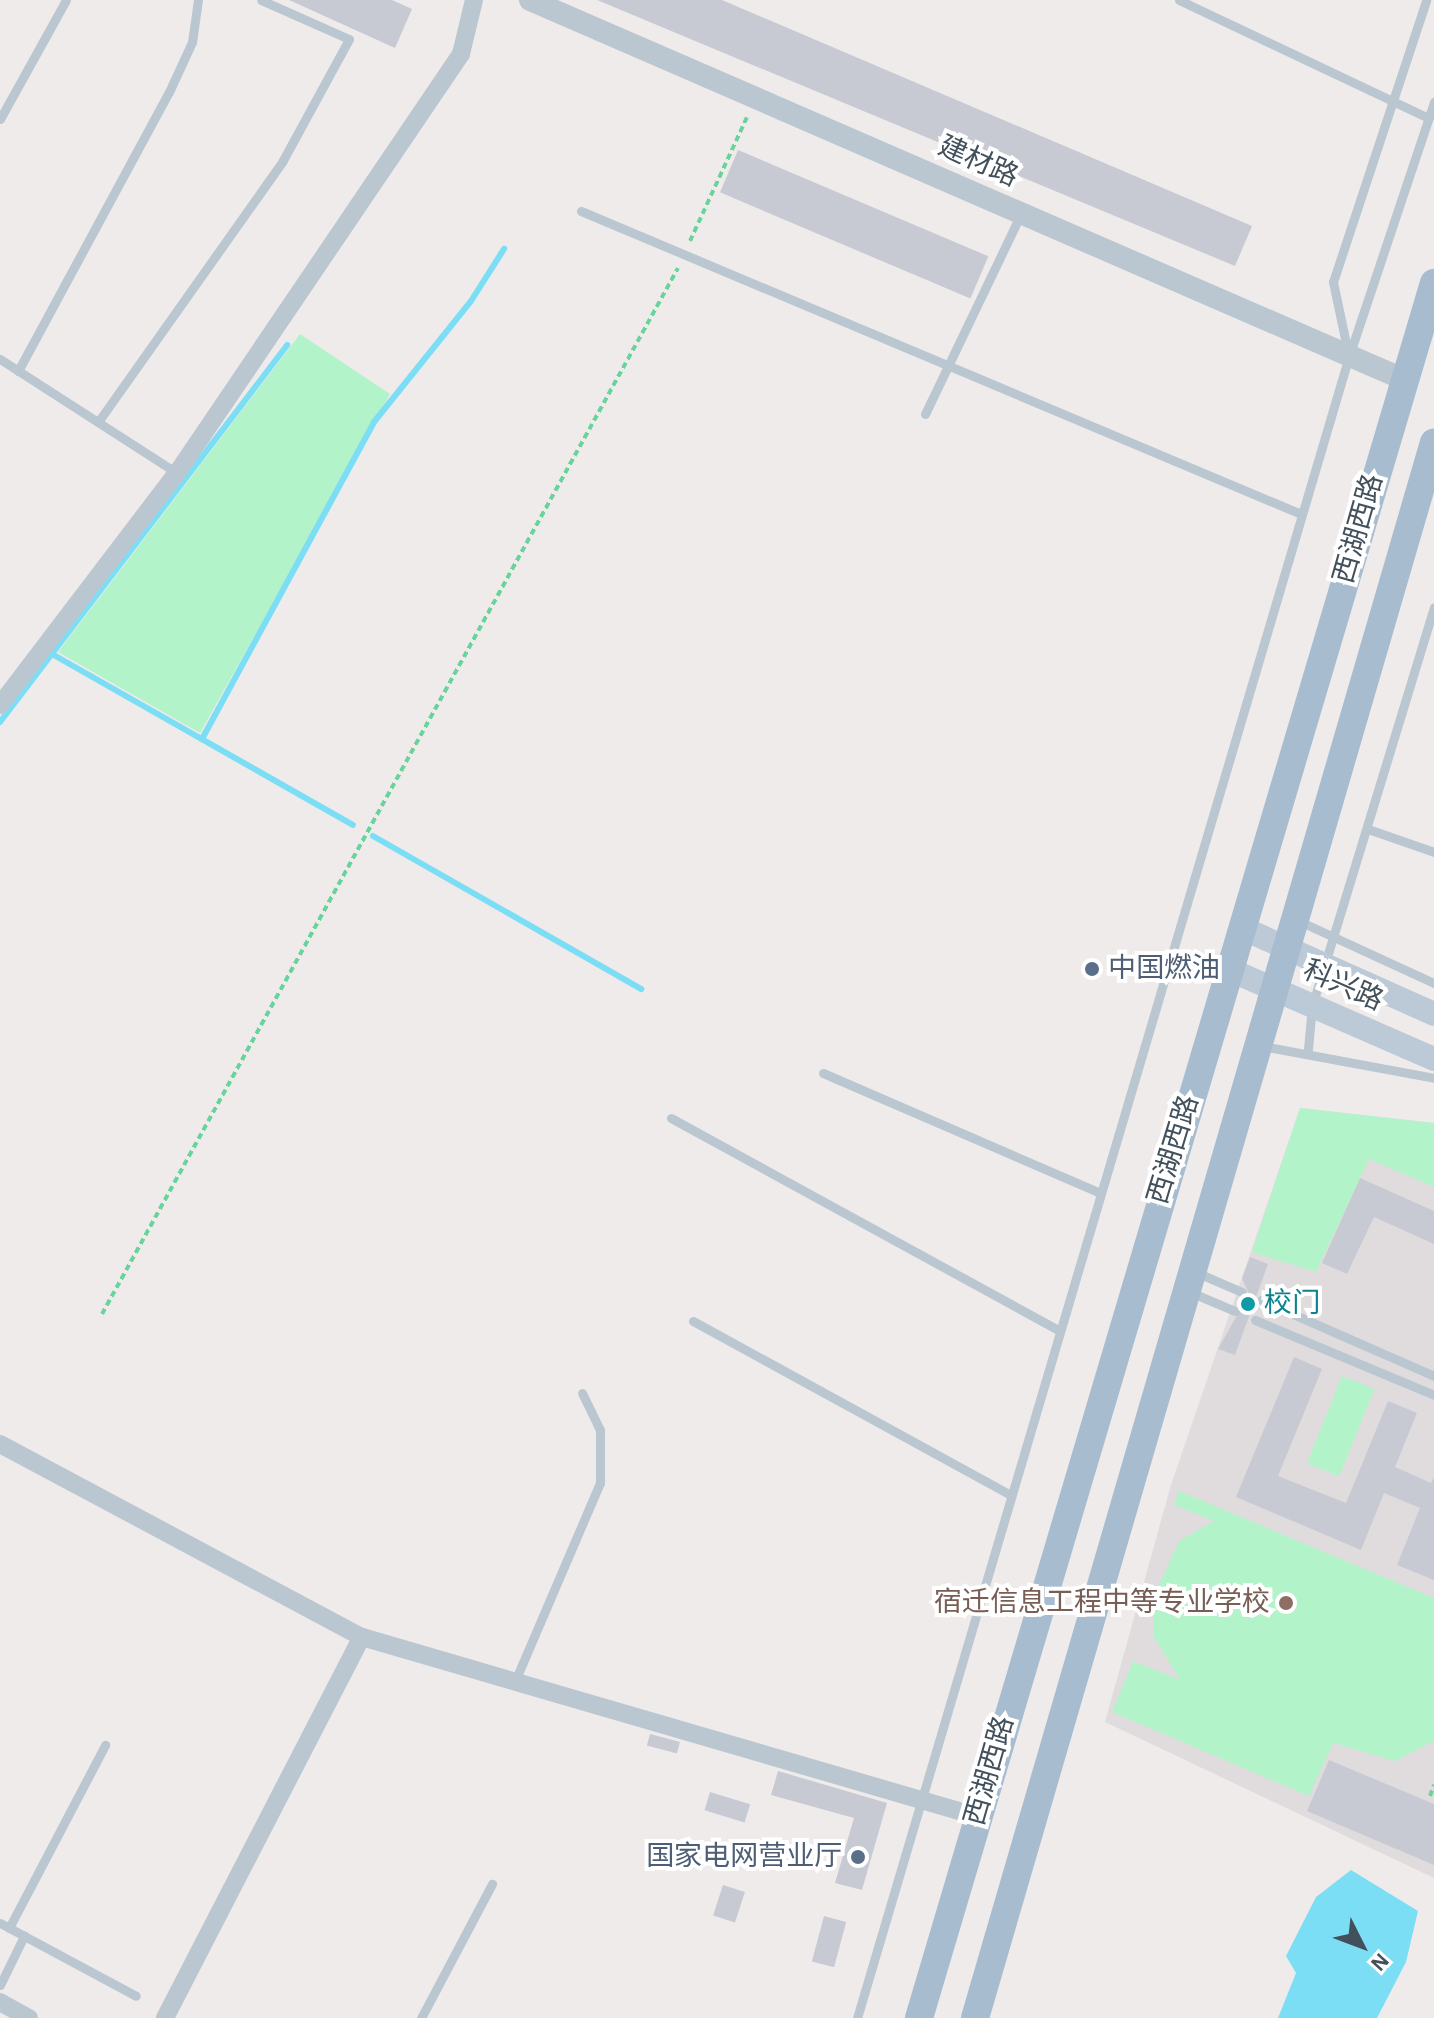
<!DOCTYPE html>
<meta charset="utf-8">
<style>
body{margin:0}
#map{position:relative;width:1434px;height:2018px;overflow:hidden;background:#efebeb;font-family:"Alegreya Sans","Noto Sans SC",sans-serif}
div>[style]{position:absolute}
.education>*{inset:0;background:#e0dcdd}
.green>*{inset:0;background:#b3f3ca;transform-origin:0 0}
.water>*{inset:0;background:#7bdef5}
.stream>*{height:6px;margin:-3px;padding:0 3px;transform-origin:3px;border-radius:3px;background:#7bdef5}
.building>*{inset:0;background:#c7cad3;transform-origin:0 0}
.path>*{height:4px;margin-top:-2px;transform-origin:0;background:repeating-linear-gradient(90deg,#68d49c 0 6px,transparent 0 10px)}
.service>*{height:9px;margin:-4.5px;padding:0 4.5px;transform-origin:4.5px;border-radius:4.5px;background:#bac7d0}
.minor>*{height:18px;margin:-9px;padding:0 9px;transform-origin:9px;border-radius:9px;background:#bac7d0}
.tertiary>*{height:22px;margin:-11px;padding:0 11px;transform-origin:11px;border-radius:11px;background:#bac7d0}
.secondary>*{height:24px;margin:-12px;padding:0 12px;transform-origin:12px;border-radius:12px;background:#bccad8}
.primary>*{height:28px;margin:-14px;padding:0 14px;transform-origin:14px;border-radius:14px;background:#a8bccf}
.dots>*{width:22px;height:22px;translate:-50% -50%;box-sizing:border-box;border:4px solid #fff;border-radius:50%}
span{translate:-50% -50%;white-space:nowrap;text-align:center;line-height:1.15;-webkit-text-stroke:8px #fff;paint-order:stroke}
.street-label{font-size:28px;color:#42505b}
.service-label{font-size:28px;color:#4e5e75}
.left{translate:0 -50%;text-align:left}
.right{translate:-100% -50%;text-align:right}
.culture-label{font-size:28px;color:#0d838f}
.education-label{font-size:28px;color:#785e54}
.north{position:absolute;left:1322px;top:1906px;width:80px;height:80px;-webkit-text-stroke:6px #fff;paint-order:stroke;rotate:132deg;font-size:22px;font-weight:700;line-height:32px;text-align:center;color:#42505b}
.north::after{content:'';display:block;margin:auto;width:28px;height:36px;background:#42505b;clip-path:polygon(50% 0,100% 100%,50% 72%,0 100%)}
</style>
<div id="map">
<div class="education">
<i style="clip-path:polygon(1300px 1108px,1434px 1123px,1434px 1878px,1105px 1722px,1171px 1485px)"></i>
</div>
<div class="green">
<i style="clip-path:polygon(300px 334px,390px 394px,200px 733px,58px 652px)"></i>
<i style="clip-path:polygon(1300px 1108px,1434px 1123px,1434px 1187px,1369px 1159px,1316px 1272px,1252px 1252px)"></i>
<i style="left:1342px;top:1376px;width:35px;height:94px;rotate:22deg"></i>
<i style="clip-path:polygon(1179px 1491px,1434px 1598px,1434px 1741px,1395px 1761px,1333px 1743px,1309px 1796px,1112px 1712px,1133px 1661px,1180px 1680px,1154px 1637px,1153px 1599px,1179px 1541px,1214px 1521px,1174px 1505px)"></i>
</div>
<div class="water">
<i style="clip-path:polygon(1351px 1870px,1418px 1911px,1406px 1962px,1377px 2018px,1278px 2018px,1296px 1973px,1286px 1956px,1316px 1897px)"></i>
</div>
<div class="stream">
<i style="left:52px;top:654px;width:346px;rotate:29.6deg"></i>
<i style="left:0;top:722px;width:474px;rotate:-52.7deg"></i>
<i style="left:202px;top:739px;width:361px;rotate:-61.5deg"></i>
<i style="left:374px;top:422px;width:155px;rotate:-51.3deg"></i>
<i style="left:471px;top:301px;width:62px;rotate:-57.6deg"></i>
<i style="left:373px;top:836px;width:309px;rotate:29.7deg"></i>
</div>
<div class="building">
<i style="clip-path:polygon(289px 0,392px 0,412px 9px,395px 48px)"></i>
<i style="clip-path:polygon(597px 0,722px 0,1252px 226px,1235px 266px)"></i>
<i style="left:738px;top:150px;width:272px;height:46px;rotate:23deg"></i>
<i style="clip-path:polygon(1360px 1178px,1434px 1211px,1434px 1244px,1374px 1217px,1347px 1274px,1322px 1263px)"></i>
<i style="clip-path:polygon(1250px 1257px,1268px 1264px,1235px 1355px,1218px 1349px,1249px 1294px,1242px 1278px)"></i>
<i style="clip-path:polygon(1294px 1357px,1322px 1369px,1278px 1476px,1346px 1503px,1388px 1401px,1417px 1413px,1395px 1467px,1431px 1483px,1434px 1477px,1434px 1580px,1397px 1565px,1420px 1508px,1384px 1493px,1361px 1550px,1236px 1497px)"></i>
<i style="left:650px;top:1734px;width:31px;height:12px;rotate:15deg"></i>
<i style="clip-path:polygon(1329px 1760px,1434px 1804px,1434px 1865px,1307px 1811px)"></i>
<i style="clip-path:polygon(778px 1771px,887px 1803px,862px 1890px,835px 1883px,854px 1818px,771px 1795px)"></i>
<i style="left:710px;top:1792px;width:42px;height:19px;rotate:17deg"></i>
<i style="left:723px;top:1885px;width:23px;height:32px;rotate:18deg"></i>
<i style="left:824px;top:1916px;width:23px;height:47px;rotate:15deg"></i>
</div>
<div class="path">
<i style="left:690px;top:241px;width:139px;rotate:-65.3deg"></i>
<i style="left:102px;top:1314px;width:1194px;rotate:-61.16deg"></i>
<i style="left:1430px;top:1796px;width:12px;rotate:-70deg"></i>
</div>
<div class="service">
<i style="left:1179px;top:0;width:276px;rotate:25.3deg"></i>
<i style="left:0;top:119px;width:136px;rotate:-61deg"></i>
<i style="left:581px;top:211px;width:781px;rotate:22.82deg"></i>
<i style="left:1348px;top:353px;width:73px;rotate:-101.9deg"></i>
<i style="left:1333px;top:282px;width:297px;rotate:-71.7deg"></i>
<i style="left:0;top:359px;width:211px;rotate:32.8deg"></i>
<i style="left:18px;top:371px;width:317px;rotate:-61.6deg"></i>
<i style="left:169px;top:92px;width:55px;rotate:-65.3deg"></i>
<i style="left:192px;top:42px;width:42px;rotate:-81.9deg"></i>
<i style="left:925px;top:414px;width:222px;rotate:-64.4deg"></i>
<i style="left:98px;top:422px;width:319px;rotate:-54.7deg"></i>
<i style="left:282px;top:162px;width:140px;rotate:-61.4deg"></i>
<i style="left:349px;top:39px;width:96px;rotate:-156.1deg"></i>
<i style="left:1368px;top:829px;width:70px;rotate:19.2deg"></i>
<i style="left:1299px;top:921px;width:149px;rotate:24.7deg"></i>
<i style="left:1262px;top:1046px;width:175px;rotate:10.5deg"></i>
<i style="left:1308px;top:1049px;width:43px;rotate:-84.7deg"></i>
<i style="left:1312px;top:1006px;width:417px;rotate:-73deg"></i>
<i style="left:823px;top:1073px;width:302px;rotate:23.4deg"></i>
<i style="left:671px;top:1118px;width:443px;rotate:28.7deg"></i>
<i style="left:1198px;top:1273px;width:48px;rotate:23.4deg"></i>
<i style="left:1190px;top:1292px;width:49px;rotate:22.9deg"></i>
<i style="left:1261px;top:1300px;width:189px;rotate:23.7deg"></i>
<i style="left:1255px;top:1320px;width:194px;rotate:22.7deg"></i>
<i style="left:693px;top:1321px;width:362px;rotate:28.7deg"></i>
<i style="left:515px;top:1681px;width:215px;rotate:-66.8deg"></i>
<i style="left:600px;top:1483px;width:53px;rotate:-90deg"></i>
<i style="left:600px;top:1430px;width:41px;rotate:-115.9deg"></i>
<i style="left:0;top:1923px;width:154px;rotate:28.2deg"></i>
<i style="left:9px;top:1928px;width:207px;rotate:-62.3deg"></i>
<i style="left:0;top:1985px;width:55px;rotate:-63.9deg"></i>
<i style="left:421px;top:2018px;width:152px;rotate:-62.1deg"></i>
<i style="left:857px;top:2018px;width:1733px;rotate:-73.51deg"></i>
<i style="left:1349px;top:356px;width:268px;rotate:-71.5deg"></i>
</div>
<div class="minor">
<i style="left:0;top:705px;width:292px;rotate:-52.7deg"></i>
<i style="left:177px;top:473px;width:506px;rotate:-55.87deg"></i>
<i style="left:461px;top:54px;width:56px;rotate:-76.5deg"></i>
<i style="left:0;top:1444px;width:410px;rotate:28.1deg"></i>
<i style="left:362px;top:1637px;width:640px;rotate:16.25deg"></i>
<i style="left:0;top:2002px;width:33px;rotate:29deg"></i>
<i style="left:165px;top:2018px;width:429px;rotate:-62.7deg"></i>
</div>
<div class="tertiary">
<i style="left:530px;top:0;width:952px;rotate:23.47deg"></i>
</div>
<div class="secondary">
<i style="left:1242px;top:928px;width:210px;rotate:24.1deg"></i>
<i style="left:1228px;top:969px;width:225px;rotate:23.6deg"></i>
</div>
<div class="primary">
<i style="left:919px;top:2018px;width:1810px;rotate:-73.47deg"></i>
<i style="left:975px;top:2018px;width:1641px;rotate:-73.76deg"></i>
</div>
<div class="dots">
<i style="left:1092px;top:969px;background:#5c6f8a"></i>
<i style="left:1248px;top:1304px;background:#0f9aa8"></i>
<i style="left:1286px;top:1603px;background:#8d6e63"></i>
<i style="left:858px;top:1857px;background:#5c6f8a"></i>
</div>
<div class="street-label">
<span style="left:978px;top:162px;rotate:24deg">建材路</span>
<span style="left:1359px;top:529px;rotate:-74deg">西湖西路</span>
<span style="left:1343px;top:986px;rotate:24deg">科兴路</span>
<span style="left:1174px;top:1150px;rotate:-73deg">西湖西路</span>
<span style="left:990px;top:1771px;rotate:-74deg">西湖西路</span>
</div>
<div class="service-label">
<span class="left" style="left:1108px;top:969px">中国燃油</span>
<span class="right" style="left:842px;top:1857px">国家电网营业厅</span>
</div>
<div class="culture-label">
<span class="left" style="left:1264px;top:1304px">校门</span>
</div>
<div class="education-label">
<span class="right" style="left:1270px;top:1603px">宿迁信息工程中等专业学校</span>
</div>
<div class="north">N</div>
</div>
